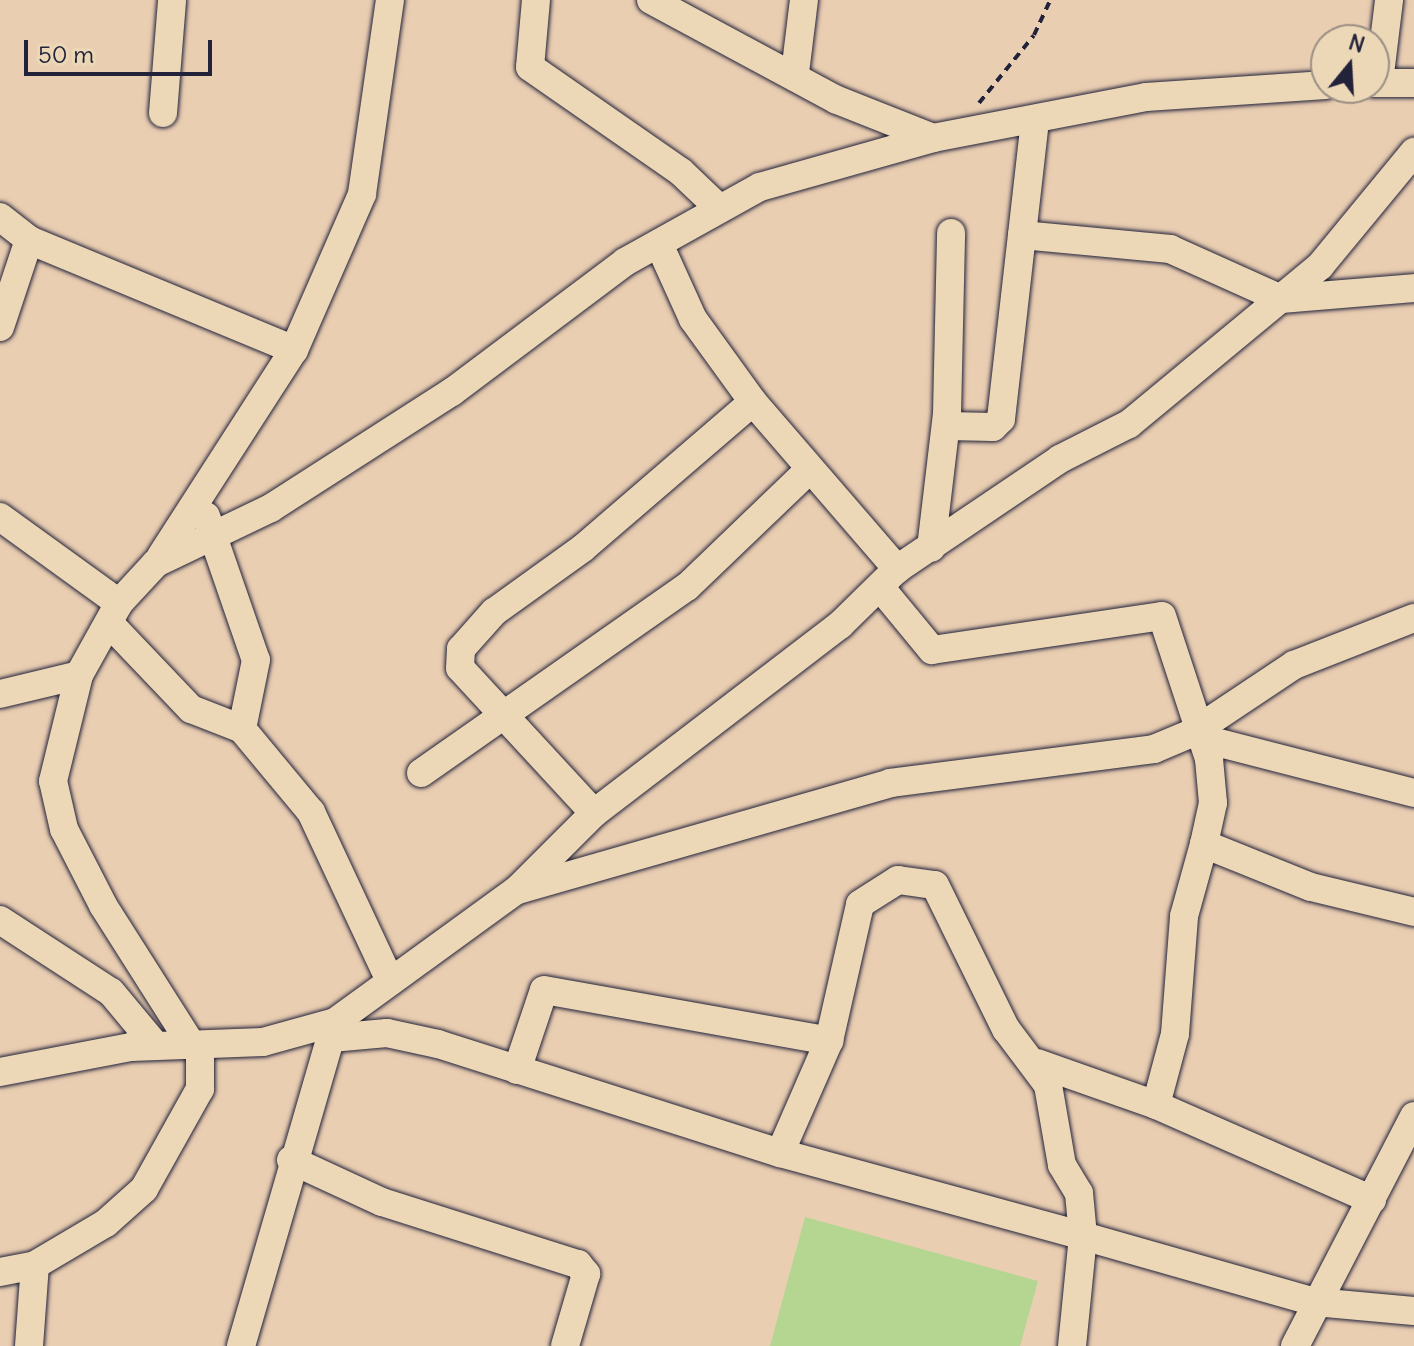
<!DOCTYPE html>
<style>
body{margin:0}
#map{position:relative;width:1414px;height:1346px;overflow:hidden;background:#eaceb2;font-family:Delius,sans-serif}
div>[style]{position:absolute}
.green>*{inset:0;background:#b4d690}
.path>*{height:4px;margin-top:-2px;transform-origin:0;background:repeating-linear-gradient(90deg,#22223b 0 8px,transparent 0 14px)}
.roads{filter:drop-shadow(0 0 2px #22223b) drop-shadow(0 0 2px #22223b)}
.minor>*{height:28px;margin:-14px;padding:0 14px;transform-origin:14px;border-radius:14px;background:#ecd8b6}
span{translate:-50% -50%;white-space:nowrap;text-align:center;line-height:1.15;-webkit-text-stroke:6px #ecd8b6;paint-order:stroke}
.north{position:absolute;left:1310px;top:24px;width:80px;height:80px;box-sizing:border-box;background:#ecd8b6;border:2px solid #9b8f85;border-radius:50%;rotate:18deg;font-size:22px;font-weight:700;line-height:32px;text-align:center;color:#22223b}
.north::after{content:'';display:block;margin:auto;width:28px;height:36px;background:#22223b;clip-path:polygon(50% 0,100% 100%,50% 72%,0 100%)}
.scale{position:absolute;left:24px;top:40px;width:188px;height:36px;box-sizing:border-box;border:4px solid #22223b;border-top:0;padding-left:10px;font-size:24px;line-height:28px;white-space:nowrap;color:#22223b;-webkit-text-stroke:6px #ecd8b6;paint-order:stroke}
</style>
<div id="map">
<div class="green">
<i style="clip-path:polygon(805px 1217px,1038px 1281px,1020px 1346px,770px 1346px)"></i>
</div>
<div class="path">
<i style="left:979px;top:103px;width:87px;rotate:-51deg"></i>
<i style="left:1034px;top:35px;width:38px;rotate:-65deg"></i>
</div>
<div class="roads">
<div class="minor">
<i style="left:536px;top:0;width:67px;rotate:95.1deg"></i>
<i style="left:530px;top:67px;width:184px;rotate:34.8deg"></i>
<i style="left:681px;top:172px;width:52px;rotate:43.5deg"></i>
<i style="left:651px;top:0;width:211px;rotate:28.3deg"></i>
<i style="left:837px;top:100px;width:103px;rotate:21.6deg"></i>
<i style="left:795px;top:73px;width:74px;rotate:-83deg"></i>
<i style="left:1379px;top:82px;width:83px;rotate:-83deg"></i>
<i style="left:1374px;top:83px;width:40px"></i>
<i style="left:163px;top:113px;width:113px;rotate:-85.4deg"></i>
<i style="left:0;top:217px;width:37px;rotate:38deg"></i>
<i style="left:29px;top:240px;width:287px;rotate:22.5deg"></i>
<i style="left:1022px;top:235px;width:149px;rotate:5.4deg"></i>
<i style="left:1170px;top:249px;width:122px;rotate:24.2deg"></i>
<i style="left:1281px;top:299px;width:133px;rotate:-4.7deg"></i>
<i style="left:659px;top:244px;width:82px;rotate:65.6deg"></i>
<i style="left:693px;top:319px;width:102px;rotate:54.1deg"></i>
<i style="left:753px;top:402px;width:221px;rotate:49.2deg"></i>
<i style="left:0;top:327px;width:92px;rotate:-71.6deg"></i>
<i style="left:946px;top:426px;width:47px;rotate:1.2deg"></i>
<i style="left:993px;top:427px;width:11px;rotate:-45deg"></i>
<i style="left:1001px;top:419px;width:301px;rotate:-83.5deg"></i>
<i style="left:206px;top:516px;width:152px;rotate:70.9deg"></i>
<i style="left:256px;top:660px;width:70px;rotate:101.5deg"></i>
<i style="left:0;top:517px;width:147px;rotate:35.9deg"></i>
<i style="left:931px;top:548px;width:135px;rotate:-83.2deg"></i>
<i style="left:947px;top:414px;width:181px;rotate:-88.7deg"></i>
<i style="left:161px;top:556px;width:245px;rotate:-57.2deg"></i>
<i style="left:294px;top:350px;width:170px;rotate:-66.4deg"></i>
<i style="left:362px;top:194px;width:196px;rotate:-81.8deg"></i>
<i style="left:880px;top:587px;width:82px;rotate:50.5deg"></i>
<i style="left:932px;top:650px;width:232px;rotate:-8.4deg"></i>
<i style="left:1162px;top:616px;width:151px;rotate:71.8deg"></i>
<i style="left:1209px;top:759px;width:44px;rotate:84.8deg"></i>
<i style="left:1213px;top:803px;width:42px;rotate:102.4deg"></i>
<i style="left:1204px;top:844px;width:115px;rotate:21.9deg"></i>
<i style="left:1311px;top:887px;width:106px;rotate:13.6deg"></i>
<i style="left:109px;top:623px;width:119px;rotate:46.4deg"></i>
<i style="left:191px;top:709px;width:55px;rotate:21.4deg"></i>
<i style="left:242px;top:729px;width:108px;rotate:50.3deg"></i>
<i style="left:311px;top:812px;width:187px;rotate:64.9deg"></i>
<i style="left:0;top:694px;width:81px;rotate:-13.5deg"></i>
<i style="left:1204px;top:739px;width:217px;rotate:14.4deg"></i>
<i style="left:421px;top:773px;width:325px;rotate:-35deg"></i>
<i style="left:687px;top:587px;width:168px;rotate:-43.8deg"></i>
<i style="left:594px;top:813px;width:197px;rotate:-132.7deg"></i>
<i style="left:460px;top:668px;width:19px;rotate:-87deg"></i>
<i style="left:461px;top:649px;width:50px;rotate:-48.3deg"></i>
<i style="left:494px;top:612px;width:110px;rotate:-35.7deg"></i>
<i style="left:583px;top:548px;width:224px;rotate:-40.7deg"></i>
<i style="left:518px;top:890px;width:387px;rotate:-16deg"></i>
<i style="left:890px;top:783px;width:266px;rotate:-7.3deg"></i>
<i style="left:1154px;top:749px;width:41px;rotate:-22.8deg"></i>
<i style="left:1192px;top:733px;width:123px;rotate:-33.7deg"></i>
<i style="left:1294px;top:665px;width:129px;rotate:-21.4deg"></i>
<i style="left:0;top:920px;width:132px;rotate:33deg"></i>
<i style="left:111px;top:992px;width:70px;rotate:50.2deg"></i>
<i style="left:331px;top:1038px;width:56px;rotate:-5.1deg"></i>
<i style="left:387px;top:1033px;width:52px;rotate:12.2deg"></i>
<i style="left:438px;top:1044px;width:359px;rotate:17.7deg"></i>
<i style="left:780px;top:1153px;width:314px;rotate:15.3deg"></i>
<i style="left:1083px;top:1236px;width:111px;rotate:95.7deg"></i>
<i style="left:829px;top:1041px;width:140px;rotate:-77.2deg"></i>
<i style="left:860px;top:904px;width:45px;rotate:-32.3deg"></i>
<i style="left:898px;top:880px;width:37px;rotate:8deg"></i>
<i style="left:935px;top:885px;width:161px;rotate:63.8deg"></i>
<i style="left:1006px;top:1029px;width:70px;rotate:53.1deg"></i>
<i style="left:1048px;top:1085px;width:81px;rotate:80.1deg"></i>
<i style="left:1062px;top:1165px;width:33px;rotate:59deg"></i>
<i style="left:1079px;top:1193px;width:43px;rotate:84.7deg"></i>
<i style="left:1083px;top:1236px;width:241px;rotate:15.9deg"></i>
<i style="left:1315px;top:1302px;width:99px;rotate:5.2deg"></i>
<i style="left:193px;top:1047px;width:168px;rotate:-122.4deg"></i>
<i style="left:103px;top:905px;width:85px;rotate:-117.2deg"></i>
<i style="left:64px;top:829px;width:49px;rotate:-102.9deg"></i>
<i style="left:53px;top:781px;width:109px;rotate:-76.2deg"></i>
<i style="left:79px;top:675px;width:82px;rotate:-60.9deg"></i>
<i style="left:119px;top:603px;width:54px;rotate:-47.2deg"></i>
<i style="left:156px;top:563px;width:127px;rotate:-25.6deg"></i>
<i style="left:271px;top:508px;width:215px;rotate:-32.7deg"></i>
<i style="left:452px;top:392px;width:216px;rotate:-36.9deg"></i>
<i style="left:625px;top:262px;width:154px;rotate:-29.1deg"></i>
<i style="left:760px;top:187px;width:180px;rotate:-15.8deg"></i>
<i style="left:933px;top:138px;width:217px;rotate:-10.9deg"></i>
<i style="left:1146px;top:97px;width:180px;rotate:-3.8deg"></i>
<i style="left:1037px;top:1063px;width:126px;rotate:19.4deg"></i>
<i style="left:1156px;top:1105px;width:236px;rotate:23.7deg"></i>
<i style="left:517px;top:1070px;width:84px;rotate:-71.4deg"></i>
<i style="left:544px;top:990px;width:290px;rotate:10.1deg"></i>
<i style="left:829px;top:1041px;width:122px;rotate:113.6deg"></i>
<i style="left:0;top:1072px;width:133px;rotate:-10.8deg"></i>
<i style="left:131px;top:1047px;width:132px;rotate:-2.2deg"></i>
<i style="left:263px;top:1042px;width:75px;rotate:-15.5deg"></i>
<i style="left:335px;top:1022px;width:225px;rotate:-36deg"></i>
<i style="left:517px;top:890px;width:109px;rotate:-45deg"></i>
<i style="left:594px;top:813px;width:310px;rotate:-37.4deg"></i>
<i style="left:840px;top:625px;width:80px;rotate:-44.5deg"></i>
<i style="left:897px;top:569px;width:197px;rotate:-34deg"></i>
<i style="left:1060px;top:459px;width:77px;rotate:-26.9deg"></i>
<i style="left:1129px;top:424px;width:248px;rotate:-39.6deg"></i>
<i style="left:1320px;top:266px;width:148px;rotate:-50.5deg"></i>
<i style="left:1156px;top:1105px;width:73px;rotate:-75deg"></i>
<i style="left:1175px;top:1034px;width:118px;rotate:-85.6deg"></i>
<i style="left:1184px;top:916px;width:75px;rotate:-74.5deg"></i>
<i style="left:291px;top:1160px;width:100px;rotate:24.8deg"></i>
<i style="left:382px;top:1202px;width:206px;rotate:17.6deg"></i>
<i style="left:578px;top:1264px;width:13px;rotate:51deg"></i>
<i style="left:586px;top:1274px;width:75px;rotate:106.3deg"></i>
<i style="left:0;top:1272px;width:36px;rotate:-11deg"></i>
<i style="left:35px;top:1265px;width:82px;rotate:-30.6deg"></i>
<i style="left:106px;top:1223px;width:51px;rotate:-41.8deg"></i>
<i style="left:144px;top:1189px;width:115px;rotate:-60.8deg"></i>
<i style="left:200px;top:1089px;width:42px;rotate:-90deg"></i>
<i style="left:29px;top:1346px;width:81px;rotate:-85.8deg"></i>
<i style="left:241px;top:1346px;width:337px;rotate:-73.8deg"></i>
<i style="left:1295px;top:1346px;width:259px;rotate:-62.6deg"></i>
</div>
</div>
<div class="north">N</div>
<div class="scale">50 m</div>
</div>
